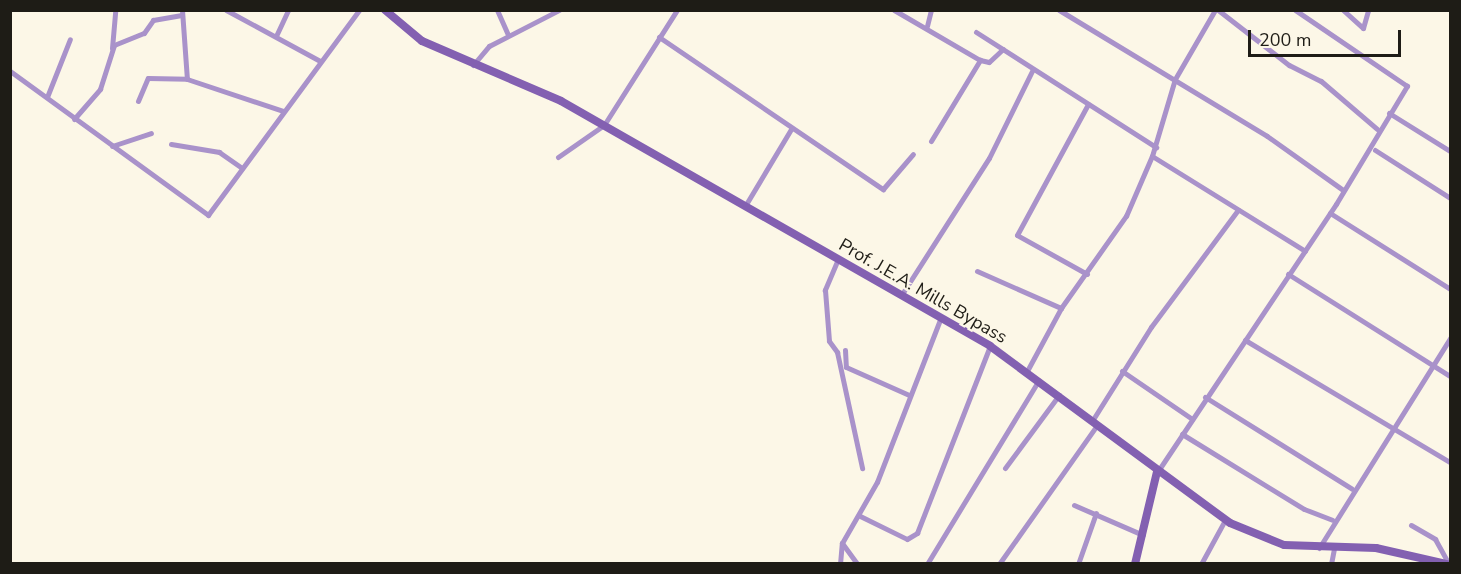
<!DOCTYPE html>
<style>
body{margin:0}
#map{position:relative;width:1461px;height:574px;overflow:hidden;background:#fcf7e7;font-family:"Nunito Sans",sans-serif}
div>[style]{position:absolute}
.street>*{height:5px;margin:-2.5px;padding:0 2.5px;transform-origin:2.5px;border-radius:2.5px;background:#a992ca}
.secondary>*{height:8px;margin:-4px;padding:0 4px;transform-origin:4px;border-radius:4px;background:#8360b1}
span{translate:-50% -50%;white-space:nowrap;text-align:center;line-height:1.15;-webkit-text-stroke:4.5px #fcf7e7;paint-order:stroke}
.street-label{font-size:18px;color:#1e1c16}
.frame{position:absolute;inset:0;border:12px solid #1e1c16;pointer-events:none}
.scale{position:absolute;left:1248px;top:30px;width:153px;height:27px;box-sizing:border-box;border:3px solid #1e1c16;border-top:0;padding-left:8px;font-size:18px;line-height:21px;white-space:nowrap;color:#1e1c16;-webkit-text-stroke:4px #fcf7e7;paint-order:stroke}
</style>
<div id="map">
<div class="street">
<i style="left:182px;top:10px;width:69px;rotate:85.9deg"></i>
<i style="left:187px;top:79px;width:101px;rotate:18.4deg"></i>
<i style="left:226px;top:10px;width:107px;rotate:28.5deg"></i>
<i style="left:497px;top:10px;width:27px;rotate:66deg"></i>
<i style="left:894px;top:10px;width:99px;rotate:30.2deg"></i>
<i style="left:980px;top:60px;width:9px;rotate:13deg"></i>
<i style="left:989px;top:62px;width:19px;rotate:-43deg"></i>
<i style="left:1059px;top:10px;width:243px;rotate:31.2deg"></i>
<i style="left:1267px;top:136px;width:93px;rotate:35.4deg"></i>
<i style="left:1218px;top:10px;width:90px;rotate:37.8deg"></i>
<i style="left:1289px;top:65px;width:36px;rotate:27deg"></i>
<i style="left:1321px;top:81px;width:74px;rotate:40.6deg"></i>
<i style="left:1343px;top:10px;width:27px;rotate:42deg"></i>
<i style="left:1363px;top:28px;width:19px;rotate:-74deg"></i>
<i style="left:927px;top:26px;width:16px;rotate:-76deg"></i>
<i style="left:976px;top:32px;width:214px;rotate:32.6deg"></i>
<i style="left:276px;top:36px;width:29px;rotate:-65deg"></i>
<i style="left:659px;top:37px;width:271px;rotate:34.2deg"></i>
<i style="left:883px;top:189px;width:46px;rotate:-49.4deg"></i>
<i style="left:112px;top:48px;width:38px;rotate:-85deg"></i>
<i style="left:473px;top:65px;width:25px;rotate:-50deg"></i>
<i style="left:489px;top:46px;width:79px;rotate:-27.2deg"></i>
<i style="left:10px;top:71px;width:245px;rotate:36deg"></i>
<i style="left:208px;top:215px;width:255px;rotate:-53.6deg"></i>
<i style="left:47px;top:97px;width:62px;rotate:-68.4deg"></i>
<i style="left:138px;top:101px;width:25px;rotate:-67deg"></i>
<i style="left:148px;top:78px;width:39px;rotate:1deg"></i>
<i style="left:1389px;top:113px;width:72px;rotate:31.9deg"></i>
<i style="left:74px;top:119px;width:40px;rotate:-49deg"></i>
<i style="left:100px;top:89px;width:46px;rotate:-72.3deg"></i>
<i style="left:114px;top:45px;width:32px;rotate:-22deg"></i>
<i style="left:144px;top:33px;width:16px;rotate:-55deg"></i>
<i style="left:153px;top:20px;width:29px;rotate:-10deg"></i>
<i style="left:931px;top:141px;width:95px;rotate:-58.8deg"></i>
<i style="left:171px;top:144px;width:49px;rotate:9.5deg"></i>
<i style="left:219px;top:152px;width:28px;rotate:35deg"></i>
<i style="left:112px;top:146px;width:41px;rotate:-18.4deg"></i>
<i style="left:1375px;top:150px;width:89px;rotate:32.6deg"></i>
<i style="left:1152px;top:156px;width:180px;rotate:31.8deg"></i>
<i style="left:558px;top:157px;width:56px;rotate:-34.8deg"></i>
<i style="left:604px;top:125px;width:136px;rotate:-57.6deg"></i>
<i style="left:745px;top:206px;width:90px;rotate:-59.1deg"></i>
<i style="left:1330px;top:213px;width:142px;rotate:32.3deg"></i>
<i style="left:838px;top:259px;width:34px;rotate:113deg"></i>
<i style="left:825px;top:290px;width:51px;rotate:85.5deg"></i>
<i style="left:829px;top:341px;width:14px;rotate:54deg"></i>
<i style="left:837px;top:352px;width:119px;rotate:77.8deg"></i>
<i style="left:977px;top:271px;width:92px;rotate:23.8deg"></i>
<i style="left:1087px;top:274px;width:80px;rotate:-150.9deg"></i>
<i style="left:1017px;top:235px;width:149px;rotate:-61.5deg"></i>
<i style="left:1288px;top:274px;width:191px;rotate:32.2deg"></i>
<i style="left:902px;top:294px;width:161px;rotate:-57.4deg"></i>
<i style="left:989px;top:158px;width:99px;rotate:-63.7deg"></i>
<i style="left:1245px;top:340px;width:239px;rotate:30.8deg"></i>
<i style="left:845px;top:350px;width:17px;rotate:87deg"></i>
<i style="left:846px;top:367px;width:69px;rotate:24deg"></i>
<i style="left:1027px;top:371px;width:72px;rotate:-61.6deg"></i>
<i style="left:1061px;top:308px;width:113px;rotate:-54.8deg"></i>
<i style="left:1126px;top:216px;width:65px;rotate:-66.6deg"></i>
<i style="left:1152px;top:156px;width:80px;rotate:-73.4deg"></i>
<i style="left:1175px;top:79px;width:80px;rotate:-59.9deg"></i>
<i style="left:1122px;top:371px;width:85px;rotate:34.4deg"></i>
<i style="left:1205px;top:397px;width:173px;rotate:32deg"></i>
<i style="left:1092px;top:421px;width:111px;rotate:-57.9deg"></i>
<i style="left:1151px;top:327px;width:146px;rotate:-53.4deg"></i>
<i style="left:1182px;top:434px;width:143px;rotate:31.6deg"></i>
<i style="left:1304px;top:509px;width:30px;rotate:21deg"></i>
<i style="left:1005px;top:468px;width:91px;rotate:-53.5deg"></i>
<i style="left:1158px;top:471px;width:321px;rotate:-56.3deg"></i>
<i style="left:1336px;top:204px;width:138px;rotate:-59deg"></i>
<i style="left:1407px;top:86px;width:135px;rotate:-145.8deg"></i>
<i style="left:1074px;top:505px;width:75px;rotate:23.5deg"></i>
<i style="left:860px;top:516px;width:52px;rotate:26.1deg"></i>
<i style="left:907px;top:539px;width:12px;rotate:-31deg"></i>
<i style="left:917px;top:533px;width:201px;rotate:-68.7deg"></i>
<i style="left:1411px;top:525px;width:28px;rotate:30deg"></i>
<i style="left:1435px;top:539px;width:29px;rotate:61deg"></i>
<i style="left:842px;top:543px;width:26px;rotate:54deg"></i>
<i style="left:1319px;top:548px;width:248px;rotate:-58deg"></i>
<i style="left:840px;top:564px;width:21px;rotate:-85deg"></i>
<i style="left:842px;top:543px;width:70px;rotate:-60.2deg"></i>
<i style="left:877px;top:482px;width:177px;rotate:-68.8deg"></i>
<i style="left:927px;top:564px;width:215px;rotate:-58.7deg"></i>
<i style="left:999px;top:564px;width:170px;rotate:-54.8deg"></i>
<i style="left:1078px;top:564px;width:54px;rotate:-70.6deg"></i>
<i style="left:1201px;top:564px;width:50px;rotate:-61.4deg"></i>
<i style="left:1331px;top:564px;width:15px;rotate:-79deg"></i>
</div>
<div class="secondary">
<i style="left:385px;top:10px;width:48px;rotate:40deg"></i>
<i style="left:422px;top:41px;width:151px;rotate:23.3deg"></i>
<i style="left:561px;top:101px;width:494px;rotate:29.7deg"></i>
<i style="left:990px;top:346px;width:298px;rotate:36.4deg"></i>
<i style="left:1230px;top:523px;width:58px;rotate:22.2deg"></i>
<i style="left:1284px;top:545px;width:92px;rotate:1.9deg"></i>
<i style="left:1376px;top:548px;width:73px;rotate:12.7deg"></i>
<i style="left:1135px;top:564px;width:95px;rotate:-76.6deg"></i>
</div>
<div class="street-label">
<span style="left:923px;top:291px;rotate:30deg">Prof. J.E.A. Mills Bypass</span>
</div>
<div class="frame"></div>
<div class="scale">200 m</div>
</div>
